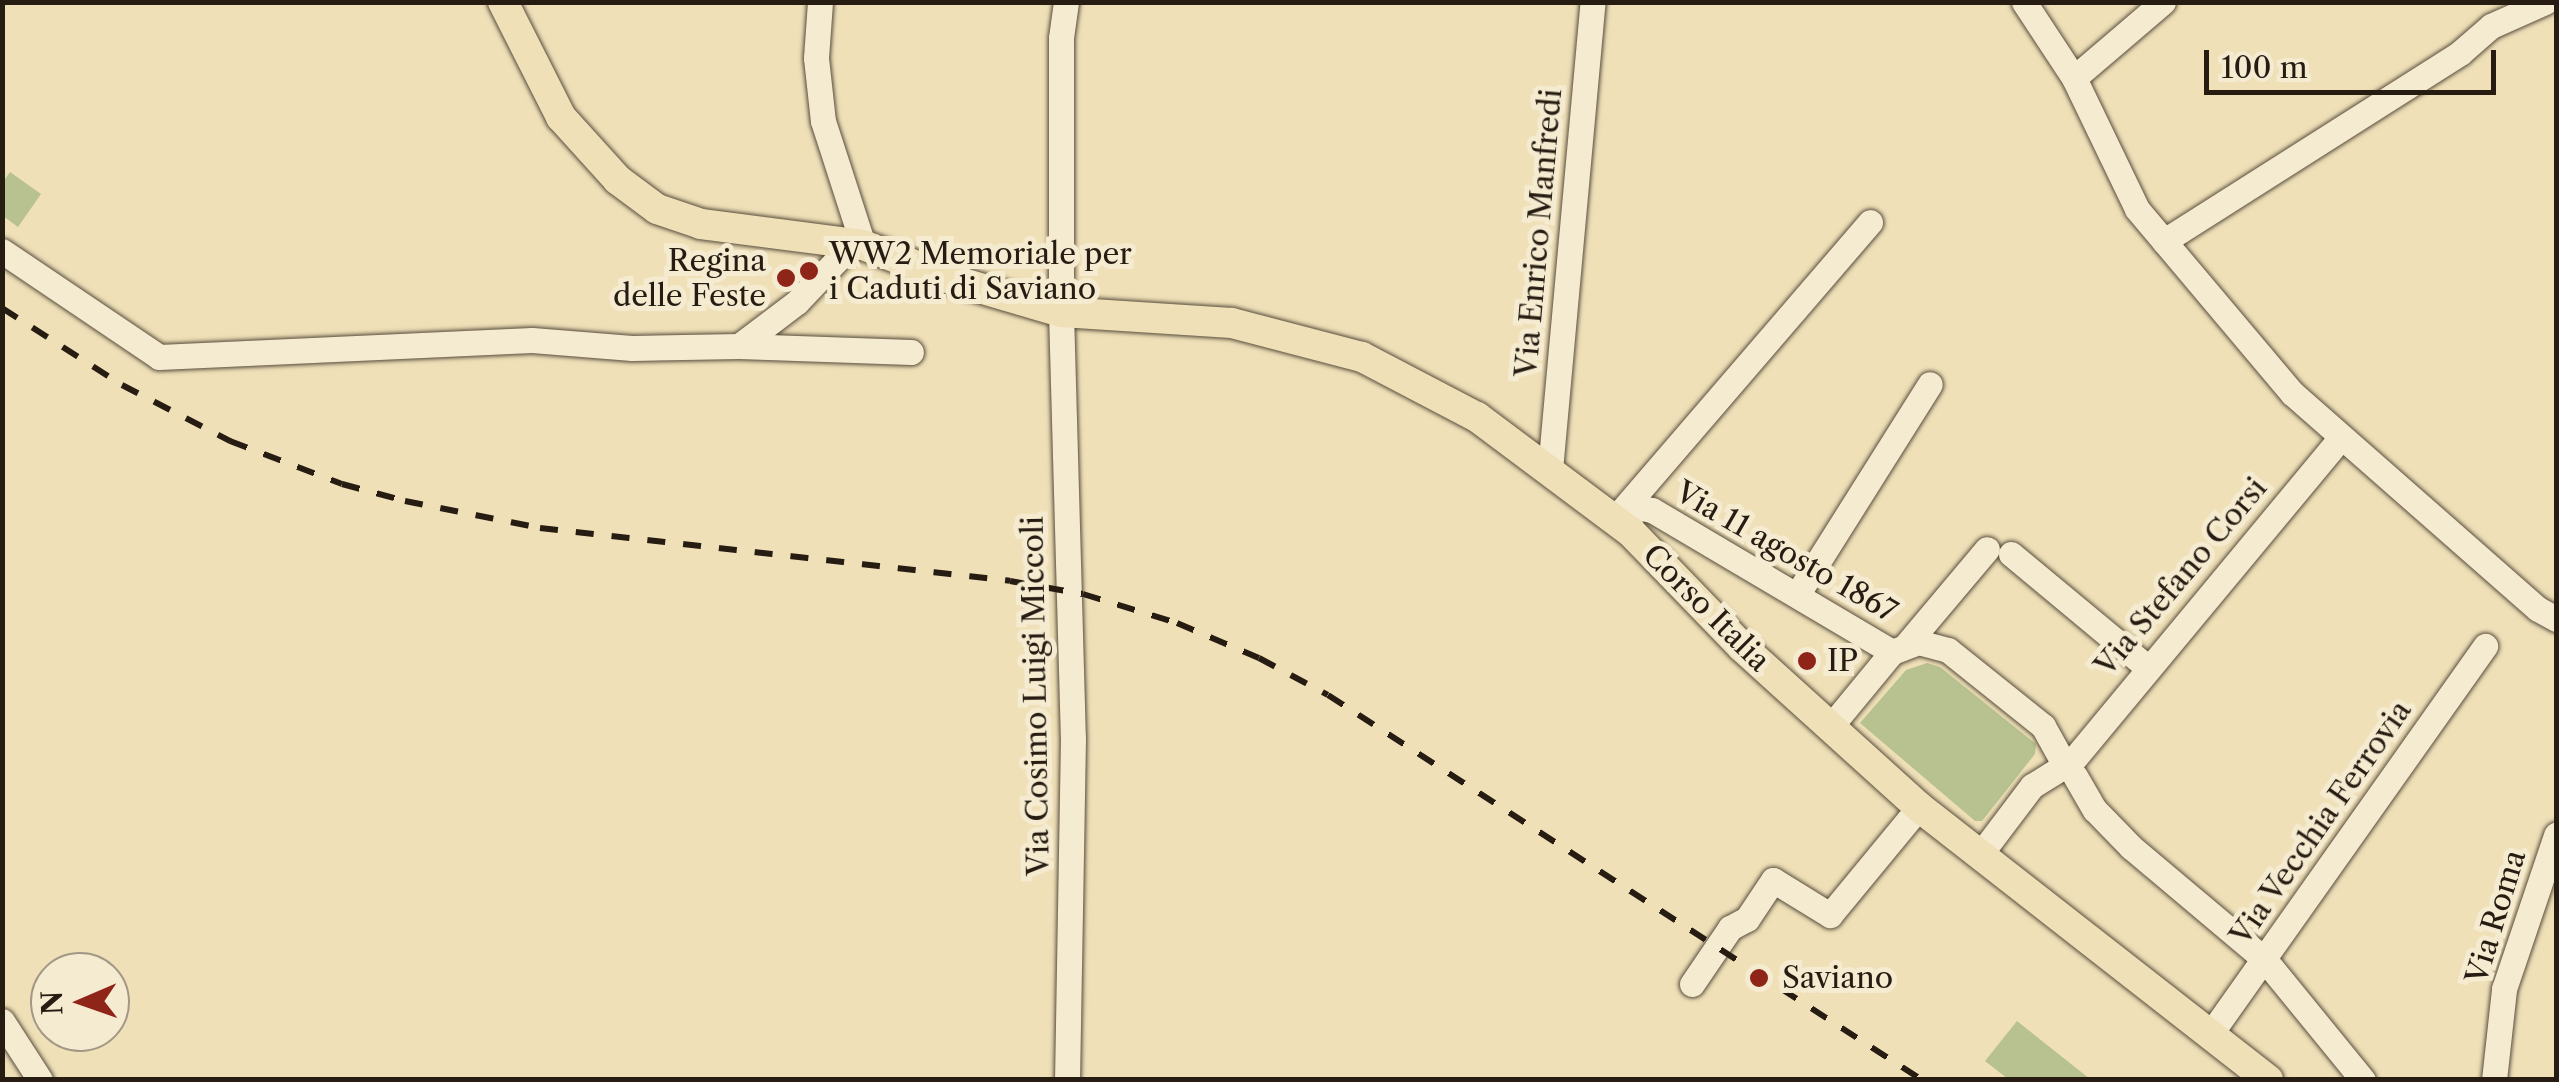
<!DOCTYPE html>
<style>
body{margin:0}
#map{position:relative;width:2559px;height:1082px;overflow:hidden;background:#efe0b8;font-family:"Libre Caslon Text",serif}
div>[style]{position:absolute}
.green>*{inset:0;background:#b7c290}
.roads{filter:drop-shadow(0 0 2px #584d3c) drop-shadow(0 0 2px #584d3c)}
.minor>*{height:25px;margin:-12.5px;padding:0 12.5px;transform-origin:12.5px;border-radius:12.5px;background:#f5ebd1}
.major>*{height:30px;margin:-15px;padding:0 15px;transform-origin:15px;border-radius:15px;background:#efe0b8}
.rail>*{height:6px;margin-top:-3px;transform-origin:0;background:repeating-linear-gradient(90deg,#261c12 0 18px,transparent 0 36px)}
.dots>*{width:28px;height:28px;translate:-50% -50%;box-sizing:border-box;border:5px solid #f5ebd1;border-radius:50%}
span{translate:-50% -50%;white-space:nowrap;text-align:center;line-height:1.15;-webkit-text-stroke:10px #f5ebd1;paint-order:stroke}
.street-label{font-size:30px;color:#261c12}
.poi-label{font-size:30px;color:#261c12}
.left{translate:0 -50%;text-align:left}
.right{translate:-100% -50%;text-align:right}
.frame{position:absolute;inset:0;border:5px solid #261c12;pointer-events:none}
.north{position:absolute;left:30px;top:952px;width:100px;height:100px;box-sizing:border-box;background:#f5ebd1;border:2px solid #a29885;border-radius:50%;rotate:268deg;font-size:28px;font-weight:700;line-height:40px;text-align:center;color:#261c12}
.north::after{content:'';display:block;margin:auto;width:35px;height:45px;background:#8f2418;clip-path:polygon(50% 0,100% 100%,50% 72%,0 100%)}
.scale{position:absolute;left:2204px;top:50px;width:292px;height:45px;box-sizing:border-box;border:5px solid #261c12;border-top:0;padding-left:12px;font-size:30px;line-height:35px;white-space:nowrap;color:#261c12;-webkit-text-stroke:8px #f5ebd1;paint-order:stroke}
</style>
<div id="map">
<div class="green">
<i style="clip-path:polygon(10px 172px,41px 194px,18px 227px,3px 216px,3px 182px)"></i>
<i style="clip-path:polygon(1927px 663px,1940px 667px,2036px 744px,2035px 754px,1982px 821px,1975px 821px,1860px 723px,1906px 670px)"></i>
<i style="clip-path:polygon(2017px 1021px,2090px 1079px,2008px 1079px,1985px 1061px)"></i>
</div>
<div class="roads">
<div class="minor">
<i style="left:820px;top:2px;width:56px;rotate:94.1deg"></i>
<i style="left:816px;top:58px;width:63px;rotate:83.7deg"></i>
<i style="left:823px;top:121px;width:130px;rotate:72.1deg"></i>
<i style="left:1066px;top:2px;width:36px;rotate:98deg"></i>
<i style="left:1061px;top:38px;width:274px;rotate:90deg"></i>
<i style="left:1061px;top:312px;width:426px;rotate:88.4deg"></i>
<i style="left:1073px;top:738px;width:342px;rotate:91deg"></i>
<i style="left:2024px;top:2px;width:91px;rotate:56.7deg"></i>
<i style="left:2074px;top:78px;width:145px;rotate:64.3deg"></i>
<i style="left:2137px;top:209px;width:241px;rotate:49.9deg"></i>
<i style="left:2292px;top:393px;width:327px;rotate:41.3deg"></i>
<i style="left:2538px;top:609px;width:21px;rotate:29deg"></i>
<i style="left:2074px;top:78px;width:117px;rotate:-40.5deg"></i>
<i style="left:2164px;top:241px;width:351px;rotate:-32.4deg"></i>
<i style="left:2460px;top:53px;width:41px;rotate:-41.1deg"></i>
<i style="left:2491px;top:26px;width:59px;rotate:-24deg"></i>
<i style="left:2px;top:251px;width:189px;rotate:34deg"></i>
<i style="left:159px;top:357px;width:373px;rotate:-2.6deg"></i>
<i style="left:532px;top:340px;width:100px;rotate:4.6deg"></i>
<i style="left:632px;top:348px;width:107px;rotate:-1.1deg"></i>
<i style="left:739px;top:346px;width:73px;rotate:-37.2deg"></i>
<i style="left:797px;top:302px;width:81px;rotate:-46.5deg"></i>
<i style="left:739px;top:346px;width:172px;rotate:2deg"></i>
<i style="left:1550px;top:470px;width:470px;rotate:-84.8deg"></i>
<i style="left:1619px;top:514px;width:385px;rotate:-49.3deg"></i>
<i style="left:1631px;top:532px;width:18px;rotate:-99deg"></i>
<i style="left:1628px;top:514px;width:11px;rotate:-41deg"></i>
<i style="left:1636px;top:507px;width:16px;rotate:11deg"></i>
<i style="left:1652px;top:510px;width:279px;rotate:30.6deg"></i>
<i style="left:1892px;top:652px;width:28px;rotate:-21deg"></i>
<i style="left:1918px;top:642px;width:31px;rotate:15deg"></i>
<i style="left:1948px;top:650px;width:122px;rotate:38.7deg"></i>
<i style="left:2043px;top:726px;width:39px;rotate:61deg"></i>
<i style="left:2011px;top:554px;width:177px;rotate:39.7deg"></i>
<i style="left:1797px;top:595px;width:249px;rotate:-57.8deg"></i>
<i style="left:1907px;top:644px;width:124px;rotate:-49.9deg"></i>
<i style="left:1831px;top:726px;width:96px;rotate:-50.5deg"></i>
<i style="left:2074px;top:759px;width:416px;rotate:-50.3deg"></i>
<i style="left:2075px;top:776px;width:39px;rotate:60deg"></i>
<i style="left:2095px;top:810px;width:52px;rotate:45.8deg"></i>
<i style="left:2131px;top:847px;width:175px;rotate:40.1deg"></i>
<i style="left:2265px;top:960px;width:155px;rotate:50.8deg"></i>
<i style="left:1979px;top:856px;width:88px;rotate:-52.9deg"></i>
<i style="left:2032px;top:786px;width:32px;rotate:-32deg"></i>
<i style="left:1692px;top:984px;width:68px;rotate:-55.8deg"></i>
<i style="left:1730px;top:928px;width:19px;rotate:-28deg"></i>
<i style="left:1747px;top:919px;width:47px;rotate:-56.3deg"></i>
<i style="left:1773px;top:880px;width:67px;rotate:31.6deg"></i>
<i style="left:1830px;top:915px;width:140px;rotate:-50.5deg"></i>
<i style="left:2px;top:1021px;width:70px;rotate:57.2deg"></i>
<i style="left:2209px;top:1036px;width:478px;rotate:-54.7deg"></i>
<i style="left:2494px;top:1080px;width:92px;rotate:-83.7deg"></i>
<i style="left:2504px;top:989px;width:163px;rotate:-71.3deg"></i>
</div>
<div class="major">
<i style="left:503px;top:2px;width:129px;rotate:63.2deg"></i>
<i style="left:561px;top:117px;width:85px;rotate:47.9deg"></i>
<i style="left:618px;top:180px;width:49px;rotate:36.6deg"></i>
<i style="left:657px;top:209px;width:46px;rotate:18.8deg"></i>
<i style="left:701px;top:224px;width:163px;rotate:7.4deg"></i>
<i style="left:863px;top:245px;width:100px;rotate:21.2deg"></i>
<i style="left:956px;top:281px;width:109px;rotate:16.4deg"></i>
<i style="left:1061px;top:312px;width:171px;rotate:3.7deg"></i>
<i style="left:1232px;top:323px;width:134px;rotate:14.7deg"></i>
<i style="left:1362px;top:357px;width:130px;rotate:27.6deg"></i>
<i style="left:1477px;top:417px;width:192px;rotate:36.8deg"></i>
<i style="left:1631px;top:532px;width:160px;rotate:46deg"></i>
<i style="left:1742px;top:647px;width:239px;rotate:42.1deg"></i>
<i style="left:1919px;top:807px;width:443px;rotate:38deg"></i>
</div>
</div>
<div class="rail">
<i style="left:2px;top:308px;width:143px;rotate:32.7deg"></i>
<i style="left:122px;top:385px;width:122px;rotate:27.4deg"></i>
<i style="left:230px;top:441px;width:120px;rotate:21deg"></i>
<i style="left:342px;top:484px;width:65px;rotate:15.1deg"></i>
<i style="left:405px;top:501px;width:138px;rotate:11.3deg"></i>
<i style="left:540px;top:528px;width:473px;rotate:6.4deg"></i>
<i style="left:1010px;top:581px;width:74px;rotate:10.1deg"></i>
<i style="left:1083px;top:594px;width:98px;rotate:17.1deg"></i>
<i style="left:1177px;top:623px;width:89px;rotate:23.1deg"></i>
<i style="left:1259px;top:658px;width:78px;rotate:28.2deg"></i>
<i style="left:1328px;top:695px;width:708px;rotate:32.95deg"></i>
</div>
<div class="dots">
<i style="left:809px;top:271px;background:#8f2418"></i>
<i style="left:786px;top:278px;background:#8f2418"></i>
<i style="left:1807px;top:661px;background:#8f2418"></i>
<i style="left:1759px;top:978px;background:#8f2418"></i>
</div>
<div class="street-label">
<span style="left:1539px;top:233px;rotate:-85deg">Via Enrico Manfredi</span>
<span style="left:1786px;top:552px;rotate:30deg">Via 11 agosto 1867</span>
<span style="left:2181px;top:577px;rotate:-50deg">Via Stefano Corsi</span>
<span style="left:1706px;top:608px;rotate:45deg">Corso Italia</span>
<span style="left:1036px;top:696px;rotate:-91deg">Via Cosimo Luigi Miccoli</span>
<span style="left:2321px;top:823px;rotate:-55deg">Via Vecchia Ferrovia</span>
<span style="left:2496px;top:917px;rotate:-73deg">Via Roma</span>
</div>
<div class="poi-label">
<span class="left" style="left:829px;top:271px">WW2 Memoriale per<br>i Caduti di Saviano</span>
<span class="right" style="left:766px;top:278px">Regina<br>delle Feste</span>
<span class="left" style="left:1827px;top:661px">IP</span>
<span class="left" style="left:1782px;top:978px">Saviano</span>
</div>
<div class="frame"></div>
<div class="north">N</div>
<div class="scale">100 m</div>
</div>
